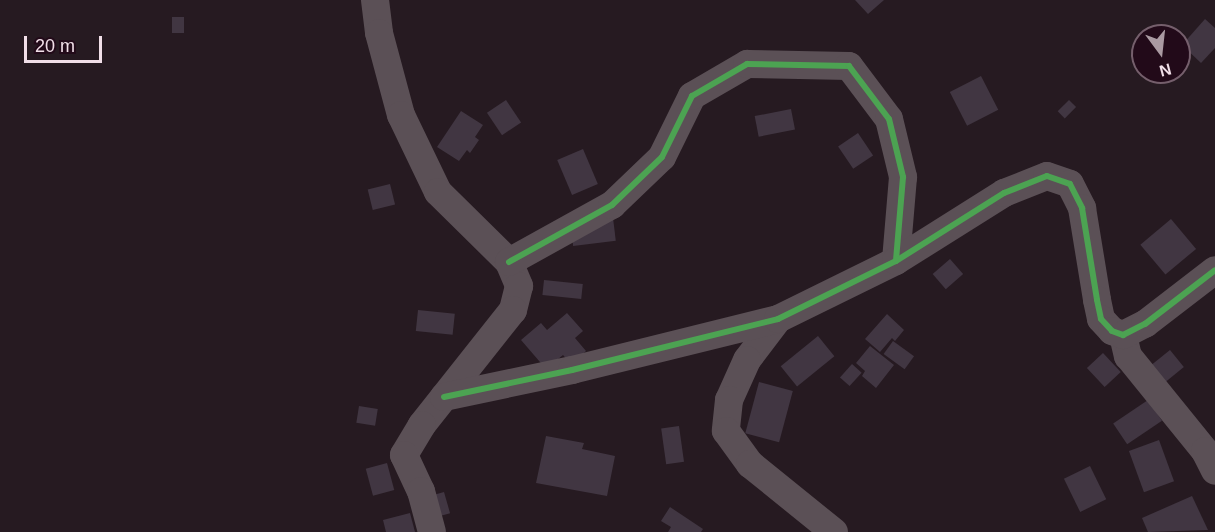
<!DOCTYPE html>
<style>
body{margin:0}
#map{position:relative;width:1215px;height:532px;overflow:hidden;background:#261a21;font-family:Arial,sans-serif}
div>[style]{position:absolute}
.building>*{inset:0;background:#413642;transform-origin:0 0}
.street>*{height:28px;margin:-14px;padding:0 14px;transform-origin:14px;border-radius:14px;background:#5b5056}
.cycleway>*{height:6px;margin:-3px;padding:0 3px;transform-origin:3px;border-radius:3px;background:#4ca352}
span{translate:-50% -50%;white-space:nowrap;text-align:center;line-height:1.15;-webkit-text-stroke:6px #220a19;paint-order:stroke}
.north{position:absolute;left:1131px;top:24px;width:60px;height:60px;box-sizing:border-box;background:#220a19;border:2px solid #755f6c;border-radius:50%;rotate:165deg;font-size:16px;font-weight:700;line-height:24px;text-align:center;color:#f1dfe8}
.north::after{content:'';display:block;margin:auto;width:21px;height:27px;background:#aa9aa2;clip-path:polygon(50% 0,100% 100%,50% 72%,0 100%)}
.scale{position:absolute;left:24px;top:36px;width:78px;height:27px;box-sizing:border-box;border:3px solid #f1dfe8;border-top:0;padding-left:8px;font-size:18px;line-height:21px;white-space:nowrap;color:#f1dfe8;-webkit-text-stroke:4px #220a19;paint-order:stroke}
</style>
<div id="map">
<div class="building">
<i style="clip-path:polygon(855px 0,884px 0,868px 14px)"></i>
<i style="left:172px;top:17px;width:12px;height:16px"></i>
<i style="clip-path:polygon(1205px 19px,1215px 28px,1215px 48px,1201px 63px,1182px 45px)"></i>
<i style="left:981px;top:76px;width:38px;height:35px;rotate:63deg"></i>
<i style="left:506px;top:100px;width:27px;height:23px;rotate:56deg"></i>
<i style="left:1069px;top:100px;width:10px;height:16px;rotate:45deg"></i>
<i style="left:791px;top:109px;width:21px;height:37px;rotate:79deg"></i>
<i style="clip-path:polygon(461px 111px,483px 125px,475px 137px,479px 140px,470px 153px,467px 150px,459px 161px,437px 147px)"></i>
<i style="left:858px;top:133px;width:27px;height:24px;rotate:56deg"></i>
<i style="left:583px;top:149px;width:38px;height:28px;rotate:67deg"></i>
<i style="left:390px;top:184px;width:21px;height:23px;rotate:76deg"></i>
<i style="left:613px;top:218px;width:23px;height:43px;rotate:83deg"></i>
<i style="left:1171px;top:219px;width:39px;height:40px;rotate:50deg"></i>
<i style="left:950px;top:259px;width:20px;height:23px;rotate:49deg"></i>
<i style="left:544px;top:280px;width:39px;height:15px;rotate:6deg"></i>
<i style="left:418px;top:310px;width:37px;height:21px;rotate:6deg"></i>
<i style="clip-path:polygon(567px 313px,583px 331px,575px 338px,586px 351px,571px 364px,563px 355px,546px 369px,521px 340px,541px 323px,547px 330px)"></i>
<i style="clip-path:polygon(887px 314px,904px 330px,895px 341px,892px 338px,880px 352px,865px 339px)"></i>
<i style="left:818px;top:336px;width:26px;height:48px;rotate:51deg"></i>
<i style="left:893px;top:341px;width:26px;height:16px;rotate:36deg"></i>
<i style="clip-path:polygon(870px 346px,894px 365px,876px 388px,862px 376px,865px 371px,856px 363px)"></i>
<i style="left:1170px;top:350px;width:22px;height:26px;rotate:51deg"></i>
<i style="left:1103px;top:353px;width:26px;height:22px;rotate:47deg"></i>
<i style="left:852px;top:364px;width:13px;height:18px;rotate:42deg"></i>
<i style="left:759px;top:382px;width:35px;height:53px;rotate:15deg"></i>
<i style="left:1148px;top:400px;width:25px;height:42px;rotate:56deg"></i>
<i style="left:359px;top:406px;width:19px;height:17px;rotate:9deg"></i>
<i style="left:679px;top:426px;width:36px;height:18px;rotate:82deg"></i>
<i style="clip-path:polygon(546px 436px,584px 443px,582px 449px,615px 456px,607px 496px,536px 483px)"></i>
<i style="left:1159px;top:440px;width:44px;height:32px;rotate:70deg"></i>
<i style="left:387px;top:463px;width:28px;height:22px;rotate:75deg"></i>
<i style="left:1090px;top:466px;width:37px;height:29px;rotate:64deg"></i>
<i style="left:444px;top:492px;width:22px;height:14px;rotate:74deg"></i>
<i style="clip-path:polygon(1192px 496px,1208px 530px,1148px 532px,1142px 518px)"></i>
<i style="clip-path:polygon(670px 507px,703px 529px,701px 532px,668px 532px,671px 527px,661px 521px)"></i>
<i style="clip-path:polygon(410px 513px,415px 532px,386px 532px,383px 520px)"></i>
</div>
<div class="street">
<i style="left:375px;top:0;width:33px;rotate:83deg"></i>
<i style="left:379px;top:33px;width:85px;rotate:75deg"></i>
<i style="left:401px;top:115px;width:85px;rotate:64.3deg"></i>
<i style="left:438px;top:192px;width:100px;rotate:44.6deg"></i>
<i style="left:509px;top:262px;width:26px;rotate:67deg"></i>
<i style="left:519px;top:286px;width:25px;rotate:104deg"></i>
<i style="left:513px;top:310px;width:147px;rotate:128.4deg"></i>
<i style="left:422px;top:425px;width:35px;rotate:121deg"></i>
<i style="left:404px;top:455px;width:40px;rotate:65deg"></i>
<i style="left:421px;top:491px;width:42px;rotate:75deg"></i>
<i style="left:509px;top:262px;width:118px;rotate:-29deg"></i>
<i style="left:612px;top:205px;width:69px;rotate:-43.8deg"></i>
<i style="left:662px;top:157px;width:68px;rotate:-63.8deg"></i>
<i style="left:692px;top:96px;width:64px;rotate:-30.2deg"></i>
<i style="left:747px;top:64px;width:102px;rotate:1.1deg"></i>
<i style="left:849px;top:66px;width:66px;rotate:53deg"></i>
<i style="left:889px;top:119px;width:60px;rotate:76.4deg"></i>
<i style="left:903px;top:177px;width:84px;rotate:94.8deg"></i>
<i style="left:778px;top:319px;width:51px;rotate:127.1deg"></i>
<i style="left:747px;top:360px;width:44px;rotate:114.2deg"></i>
<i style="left:729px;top:400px;width:31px;rotate:96deg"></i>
<i style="left:726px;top:431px;width:41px;rotate:54deg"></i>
<i style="left:750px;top:464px;width:108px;rotate:39deg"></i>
<i style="left:1123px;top:335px;width:22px;rotate:77deg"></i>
<i style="left:1128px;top:356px;width:122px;rotate:51deg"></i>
<i style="left:1205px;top:451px;width:22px;rotate:63deg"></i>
<i style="left:444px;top:397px;width:131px;rotate:-11.9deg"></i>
<i style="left:572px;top:370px;width:212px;rotate:-13.9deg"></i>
<i style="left:778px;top:319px;width:131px;rotate:-26.2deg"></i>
<i style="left:896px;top:261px;width:128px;rotate:-32.2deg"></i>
<i style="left:1004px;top:193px;width:46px;rotate:-21.6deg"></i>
<i style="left:1047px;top:176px;width:24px;rotate:19deg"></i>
<i style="left:1070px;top:184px;width:27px;rotate:63deg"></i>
<i style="left:1082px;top:208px;width:93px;rotate:80.7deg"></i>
<i style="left:1097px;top:300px;width:19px;rotate:78deg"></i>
<i style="left:1101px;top:319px;width:16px;rotate:47deg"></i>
<i style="left:1112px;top:331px;width:12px;rotate:20deg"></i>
<i style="left:1123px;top:335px;width:25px;rotate:-27deg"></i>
<i style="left:1145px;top:324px;width:88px;rotate:-37.6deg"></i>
</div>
<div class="cycleway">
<i style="left:509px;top:262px;width:118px;rotate:-29deg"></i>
<i style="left:612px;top:205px;width:69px;rotate:-43.8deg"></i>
<i style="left:662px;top:157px;width:68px;rotate:-63.8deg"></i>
<i style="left:692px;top:96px;width:64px;rotate:-30.2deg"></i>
<i style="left:747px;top:64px;width:102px;rotate:1.1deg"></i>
<i style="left:849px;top:66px;width:66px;rotate:53deg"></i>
<i style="left:889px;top:119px;width:60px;rotate:76.4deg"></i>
<i style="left:903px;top:177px;width:84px;rotate:94.8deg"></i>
<i style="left:444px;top:397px;width:131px;rotate:-11.9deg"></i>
<i style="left:572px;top:370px;width:212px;rotate:-13.9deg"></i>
<i style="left:778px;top:319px;width:131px;rotate:-26.2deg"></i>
<i style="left:896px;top:261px;width:128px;rotate:-32.2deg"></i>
<i style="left:1004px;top:193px;width:46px;rotate:-21.6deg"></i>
<i style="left:1047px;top:176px;width:24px;rotate:19deg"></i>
<i style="left:1070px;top:184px;width:27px;rotate:63deg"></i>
<i style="left:1082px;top:208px;width:93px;rotate:80.7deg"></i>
<i style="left:1097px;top:300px;width:19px;rotate:78deg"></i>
<i style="left:1101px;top:319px;width:16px;rotate:47deg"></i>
<i style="left:1112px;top:331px;width:12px;rotate:20deg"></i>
<i style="left:1123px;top:335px;width:25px;rotate:-27deg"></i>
<i style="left:1145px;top:324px;width:88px;rotate:-37.6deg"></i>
</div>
<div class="north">N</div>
<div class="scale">20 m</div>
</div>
